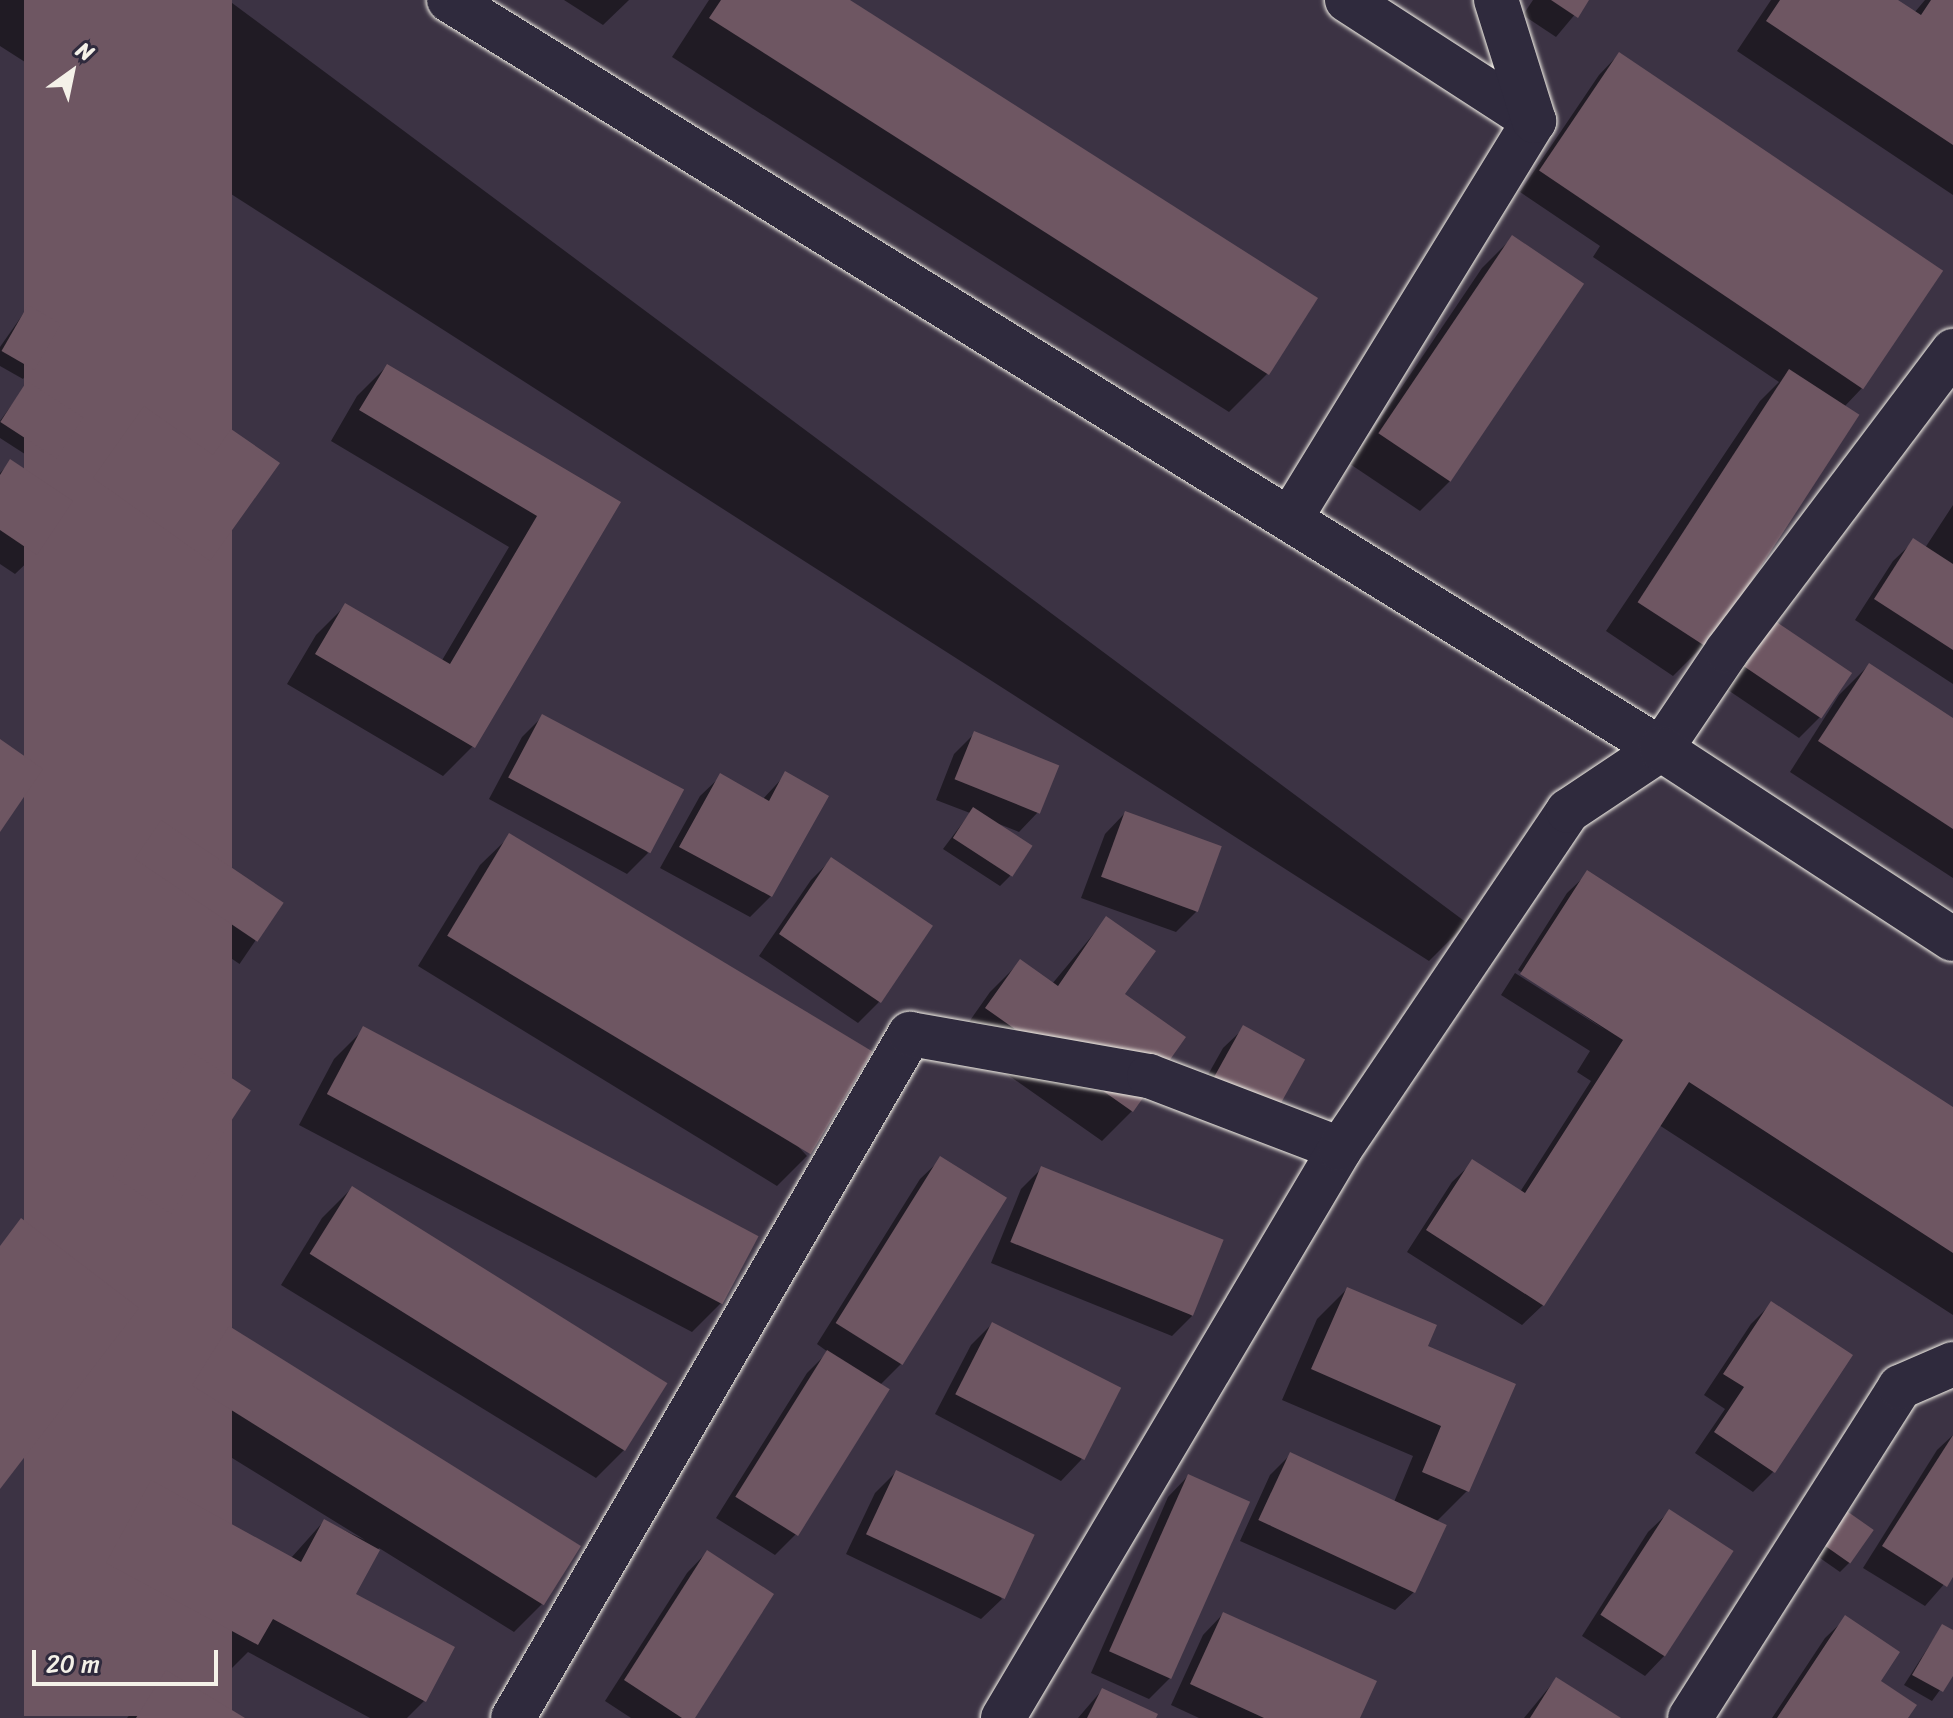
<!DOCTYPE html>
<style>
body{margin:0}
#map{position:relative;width:1953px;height:1718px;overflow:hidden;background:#3c3344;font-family:Sriracha,sans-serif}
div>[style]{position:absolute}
.shadow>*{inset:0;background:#0007;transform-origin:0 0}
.building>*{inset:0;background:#6e5662;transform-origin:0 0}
.roads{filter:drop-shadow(0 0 2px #f4f1e8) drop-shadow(0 0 2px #f4f1e8)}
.minor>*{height:44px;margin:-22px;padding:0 22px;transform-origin:22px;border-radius:22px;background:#2f2a3d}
.tertiary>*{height:44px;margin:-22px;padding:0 22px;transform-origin:22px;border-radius:22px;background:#2f2a3d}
span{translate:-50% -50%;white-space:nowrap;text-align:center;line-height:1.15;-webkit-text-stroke:6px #2f2a3d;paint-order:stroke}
.north{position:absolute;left:32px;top:32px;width:80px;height:80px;-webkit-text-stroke:6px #2f2a3d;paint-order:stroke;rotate:33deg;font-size:22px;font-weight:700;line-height:32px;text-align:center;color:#f4f1e8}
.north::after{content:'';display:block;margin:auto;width:28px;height:36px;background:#f4f1e8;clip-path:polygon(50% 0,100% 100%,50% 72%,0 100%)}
.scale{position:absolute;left:32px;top:1650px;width:186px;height:36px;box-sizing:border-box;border:4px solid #f4f1e8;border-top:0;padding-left:10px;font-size:24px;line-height:28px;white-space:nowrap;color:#f4f1e8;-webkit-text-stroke:6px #2f2a3d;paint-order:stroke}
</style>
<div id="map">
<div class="shadow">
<i style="clip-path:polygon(0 0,228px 0,1467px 923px,1429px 961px,0 46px)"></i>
<i style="clip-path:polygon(564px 0,629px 0,603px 25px)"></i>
<i style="clip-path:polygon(709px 0,847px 0,1315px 299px,1267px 374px,1229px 412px,672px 57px)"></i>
<i style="clip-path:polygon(1533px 0,1587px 0,1556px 37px,1523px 15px)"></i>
<i style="clip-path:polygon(1771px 0,1894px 0,1914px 13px,1925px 0,1953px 0,1953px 195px,1737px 51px)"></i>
<i style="clip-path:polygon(1619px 54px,1862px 388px,1844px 407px,1703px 646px,1673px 676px,1606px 631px,1760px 401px,1779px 382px,1593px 257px,1600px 246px,1520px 192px,1599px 75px)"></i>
<i style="clip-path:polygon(1512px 238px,1450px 481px,1420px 511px,1350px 464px,1482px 268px)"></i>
<i style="clip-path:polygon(28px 307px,59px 325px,23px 379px,0 366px,0 347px)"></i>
<i style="clip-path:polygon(387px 366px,618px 503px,473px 746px,443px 776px,287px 684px,316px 635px,346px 605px,441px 662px,509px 547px,331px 441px,357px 396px)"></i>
<i style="clip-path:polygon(27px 384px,55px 457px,45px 467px,0 438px,0 421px)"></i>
<i style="clip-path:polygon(144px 409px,209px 455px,232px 431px,209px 560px,188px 580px,74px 500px)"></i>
<i style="clip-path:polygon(11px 462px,36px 554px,15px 574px,0 564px,0 473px)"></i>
<i style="clip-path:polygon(1953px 505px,1953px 684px,1855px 620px,1893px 561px,1914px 541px,1925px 548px)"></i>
<i style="clip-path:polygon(1775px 624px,1820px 717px,1799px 738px,1725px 688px)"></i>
<i style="clip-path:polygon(1869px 665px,1953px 720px,1953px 878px,1790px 772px,1839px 695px)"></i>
<i style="clip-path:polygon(543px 716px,648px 853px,627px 874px,489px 799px,522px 737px)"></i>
<i style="clip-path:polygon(974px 734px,1039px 811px,1019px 832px,999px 824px,1010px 876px,1000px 886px,943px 849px,970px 813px,936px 800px,954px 754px)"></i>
<i style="clip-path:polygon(786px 774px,771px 896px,750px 917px,660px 868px,700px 796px,721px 776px,762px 800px)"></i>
<i style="clip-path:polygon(1125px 813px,1196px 912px,1176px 932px,1081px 898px,1105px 834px)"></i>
<i style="left:161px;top:823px;width:144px;height:73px;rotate:34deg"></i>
<i style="clip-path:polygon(510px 836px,807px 1156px,777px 1186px,418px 966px,480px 865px)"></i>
<i style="clip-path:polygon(832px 859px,930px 927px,878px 1003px,858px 1023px,759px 956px,811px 880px)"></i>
<i style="clip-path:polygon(1588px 873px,1953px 1109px,1953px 1315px,1659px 1125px,1543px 1305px,1522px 1325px,1407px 1252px,1452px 1182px,1473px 1162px,1520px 1192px,1591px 1081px,1577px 1072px,1590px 1051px,1501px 995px,1515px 973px,1605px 1030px,1518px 970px,1567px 893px)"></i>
<i style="clip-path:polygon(1106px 919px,1122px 995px,1132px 1111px,1102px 1141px,957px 1039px,990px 992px,1020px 962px,1052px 984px)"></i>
<i style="clip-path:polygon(1244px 1028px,1302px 1060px,1191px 1105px,1223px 1048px)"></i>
<i style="clip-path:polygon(364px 1029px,722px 1302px,692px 1332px,299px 1125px,334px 1059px)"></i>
<i style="clip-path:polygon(193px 1055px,169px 1212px,148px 1233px,93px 1197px,172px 1076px)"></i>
<i style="clip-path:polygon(941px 1159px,901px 1364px,880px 1385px,796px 1534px,775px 1555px,716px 1518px,807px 1373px,828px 1352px,817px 1344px,920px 1179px)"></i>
<i style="clip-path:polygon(1042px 1168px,1192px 1316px,1172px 1336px,991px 1263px,1021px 1189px)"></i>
<i style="clip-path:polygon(352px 1188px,626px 1448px,596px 1478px,281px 1285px,322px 1218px)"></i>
<i style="clip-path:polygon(1347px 1289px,1426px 1347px,1467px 1491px,1437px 1521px,1416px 1590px,1395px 1610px,1240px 1541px,1270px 1475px,1290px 1455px,1394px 1502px,1413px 1456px,1282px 1400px,1317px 1319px)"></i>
<i style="clip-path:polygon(1771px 1304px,1773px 1472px,1753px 1492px,1695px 1453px,1725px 1409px,1704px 1395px,1751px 1324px)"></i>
<i style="clip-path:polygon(992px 1324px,1118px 1390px,1081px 1460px,1061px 1481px,935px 1414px,971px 1345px)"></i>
<i style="clip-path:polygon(229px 1328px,580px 1546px,544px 1602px,514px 1632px,379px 1548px,354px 1595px,424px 1701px,407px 1718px,370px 1718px,248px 1652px,226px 1674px,78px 1593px,121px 1513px,151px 1483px,291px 1558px,324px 1521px,365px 1540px,164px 1416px,199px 1358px)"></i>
<i style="clip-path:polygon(1953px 1435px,1953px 1574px,1925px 1606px,1863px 1568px,1937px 1450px)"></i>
<i style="clip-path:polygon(896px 1472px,1002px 1599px,981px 1619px,846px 1554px,875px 1493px)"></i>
<i style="clip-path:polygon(1188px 1476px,1170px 1678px,1149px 1699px,1091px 1673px,1168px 1497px)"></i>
<i style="clip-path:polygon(1669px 1512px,1732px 1551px,1665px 1655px,1645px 1676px,1582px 1636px,1648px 1532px)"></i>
<i style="clip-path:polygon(1831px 1520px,1850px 1562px,1840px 1572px,1810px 1551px)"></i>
<i style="clip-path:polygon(707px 1552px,692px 1718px,631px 1718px,605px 1701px,687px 1573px)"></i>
<i style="clip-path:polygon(1223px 1614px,1358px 1718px,1199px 1718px,1171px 1705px,1203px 1635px)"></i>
<i style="clip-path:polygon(1846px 1618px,1878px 1682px,1905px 1718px,1772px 1718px,1825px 1638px)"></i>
<i style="clip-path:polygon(1942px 1626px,1953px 1633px,1953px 1672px,1932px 1701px,1904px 1685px)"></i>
<i style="clip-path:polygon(166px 1672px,241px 1718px,127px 1718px)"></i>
<i style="clip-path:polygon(1556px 1679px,1617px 1718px,1524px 1718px)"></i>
<i style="clip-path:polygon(1102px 1690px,1154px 1718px,1078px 1718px)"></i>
</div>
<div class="building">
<i style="left:24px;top:0;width:208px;height:1716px"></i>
<i style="clip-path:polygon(721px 0,850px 0,1318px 298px,1269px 375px,709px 18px)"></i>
<i style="clip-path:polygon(1551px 0,1589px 0,1578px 18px)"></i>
<i style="clip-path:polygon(1780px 0,1898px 0,1921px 15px,1931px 0,1953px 0,1953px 145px,1766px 21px)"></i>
<i style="left:1619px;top:52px;width:391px;height:143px;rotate:34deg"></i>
<i style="left:1512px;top:235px;width:87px;height:239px;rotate:34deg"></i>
<i style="left:28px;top:305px;width:38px;height:53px;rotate:30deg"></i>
<i style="clip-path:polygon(387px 364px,621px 502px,475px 748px,315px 654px,345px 603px,450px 664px,537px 516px,359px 410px)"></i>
<i style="left:1789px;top:369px;width:84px;height:278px;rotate:33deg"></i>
<i style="left:27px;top:381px;width:67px;height:49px;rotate:33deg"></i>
<i style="clip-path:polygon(144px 406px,213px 455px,231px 429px,280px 463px,210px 561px,93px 478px)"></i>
<i style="clip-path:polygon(10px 459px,73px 501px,37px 555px,0 530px,0 475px)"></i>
<i style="clip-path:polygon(1913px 538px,1953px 564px,1953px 650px,1874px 599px)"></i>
<i style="left:1775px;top:621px;width:93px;height:55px;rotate:34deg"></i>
<i style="clip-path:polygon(1869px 663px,1953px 718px,1953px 829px,1818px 741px)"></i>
<i style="left:542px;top:714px;width:161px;height:72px;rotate:28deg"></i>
<i style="left:974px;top:731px;width:92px;height:52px;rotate:22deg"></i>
<i style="clip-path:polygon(0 739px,43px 769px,0 832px)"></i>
<i style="clip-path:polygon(785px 771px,829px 796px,772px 897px,679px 847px,720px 773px,769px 801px)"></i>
<i style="left:973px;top:807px;width:71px;height:37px;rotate:33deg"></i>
<i style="left:1125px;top:811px;width:103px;height:70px;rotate:20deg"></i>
<i style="left:161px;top:820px;width:148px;height:47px;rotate:34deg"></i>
<i style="left:509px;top:833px;width:424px;height:120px;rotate:31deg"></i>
<i style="left:831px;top:857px;width:123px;height:93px;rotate:34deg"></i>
<i style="clip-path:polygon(1587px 870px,1953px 1107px,1953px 1253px,1689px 1082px,1544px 1306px,1426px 1230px,1472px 1159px,1525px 1193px,1623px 1040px,1520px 974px)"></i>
<i style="clip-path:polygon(1106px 916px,1156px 951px,1125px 994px,1186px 1037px,1133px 1112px,985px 1008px,1020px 959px,1058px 986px)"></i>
<i style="left:1243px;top:1025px;width:71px;height:67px;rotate:29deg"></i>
<i style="left:363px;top:1026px;width:448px;height:77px;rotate:28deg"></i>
<i style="left:193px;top:1053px;width:69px;height:147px;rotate:33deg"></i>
<i style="left:940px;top:1156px;width:79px;height:197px;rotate:32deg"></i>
<i style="left:1041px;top:1166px;width:197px;height:82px;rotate:22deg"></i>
<i style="left:352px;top:1186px;width:372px;height:80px;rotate:32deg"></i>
<i style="clip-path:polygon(21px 1218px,139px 1308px,0 1489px,0 1246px)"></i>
<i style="clip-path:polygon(1347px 1287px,1437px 1325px,1428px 1346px,1516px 1384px,1469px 1492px,1422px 1472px,1441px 1426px,1311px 1369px)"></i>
<i style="clip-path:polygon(1771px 1301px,1853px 1355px,1775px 1473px,1714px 1432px,1744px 1387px,1723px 1374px)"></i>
<i style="left:992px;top:1322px;width:145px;height:81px;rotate:27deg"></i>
<i style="left:229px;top:1326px;width:415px;height:70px;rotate:32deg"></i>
<i style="left:827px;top:1350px;width:74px;height:173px;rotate:32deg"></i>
<i style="clip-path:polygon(1953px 1435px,1953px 1577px,1947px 1587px,1882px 1546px)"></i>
<i style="left:1290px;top:1452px;width:173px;height:75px;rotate:25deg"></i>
<i style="left:896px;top:1470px;width:153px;height:71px;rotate:25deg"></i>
<i style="left:1188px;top:1474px;width:68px;height:194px;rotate:24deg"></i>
<i style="clip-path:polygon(151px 1480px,301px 1562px,324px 1519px,380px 1550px,356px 1594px,455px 1647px,426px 1702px,273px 1619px,258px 1645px,106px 1563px)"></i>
<i style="left:1841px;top:1507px;width:40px;height:41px;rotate:35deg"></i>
<i style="left:1669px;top:1509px;width:77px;height:126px;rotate:33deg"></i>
<i style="clip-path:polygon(707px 1550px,774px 1594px,695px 1718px,682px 1718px,624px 1680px)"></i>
<i style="clip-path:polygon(1223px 1612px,1377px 1681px,1360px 1718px,1264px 1718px,1190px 1684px)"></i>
<i style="clip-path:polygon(1845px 1615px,1900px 1652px,1881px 1681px,1917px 1705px,1908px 1718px,1777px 1718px)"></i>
<i style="clip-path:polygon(1942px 1624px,1953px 1630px,1953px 1676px,1943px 1692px,1912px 1675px)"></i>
<i style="clip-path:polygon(166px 1670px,245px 1718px,136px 1718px)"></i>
<i style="clip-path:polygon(1556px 1677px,1621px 1718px,1530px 1718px)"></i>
<i style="clip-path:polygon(1102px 1688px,1158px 1714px,1156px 1718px,1087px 1718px)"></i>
</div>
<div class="roads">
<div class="minor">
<i style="left:1347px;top:0;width:223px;rotate:32.9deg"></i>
<i style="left:1290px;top:519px;width:467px;rotate:-58.5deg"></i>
<i style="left:1534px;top:121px;width:127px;rotate:-107.4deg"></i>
<i style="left:513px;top:1718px;width:791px;rotate:-59.87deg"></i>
<i style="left:910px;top:1034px;width:243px;rotate:10deg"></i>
<i style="left:1149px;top:1076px;width:204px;rotate:20.9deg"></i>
<i style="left:1003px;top:1718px;width:661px;rotate:-59.36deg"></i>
<i style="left:1340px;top:1149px;width:408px;rotate:-56deg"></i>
<i style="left:1568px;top:811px;width:112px;rotate:-33.7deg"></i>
<i style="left:1661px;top:749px;width:118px;rotate:-56deg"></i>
<i style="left:1727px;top:651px;width:376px;rotate:-53deg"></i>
<i style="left:1690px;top:1718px;width:392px;rotate:-57.6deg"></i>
<i style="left:1900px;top:1387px;width:58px;rotate:-23.5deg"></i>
</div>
<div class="tertiary">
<i style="left:449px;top:0;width:1425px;rotate:31.72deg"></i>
<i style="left:1661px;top:749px;width:348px;rotate:33.1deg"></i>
</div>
</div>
<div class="north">N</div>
<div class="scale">20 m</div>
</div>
